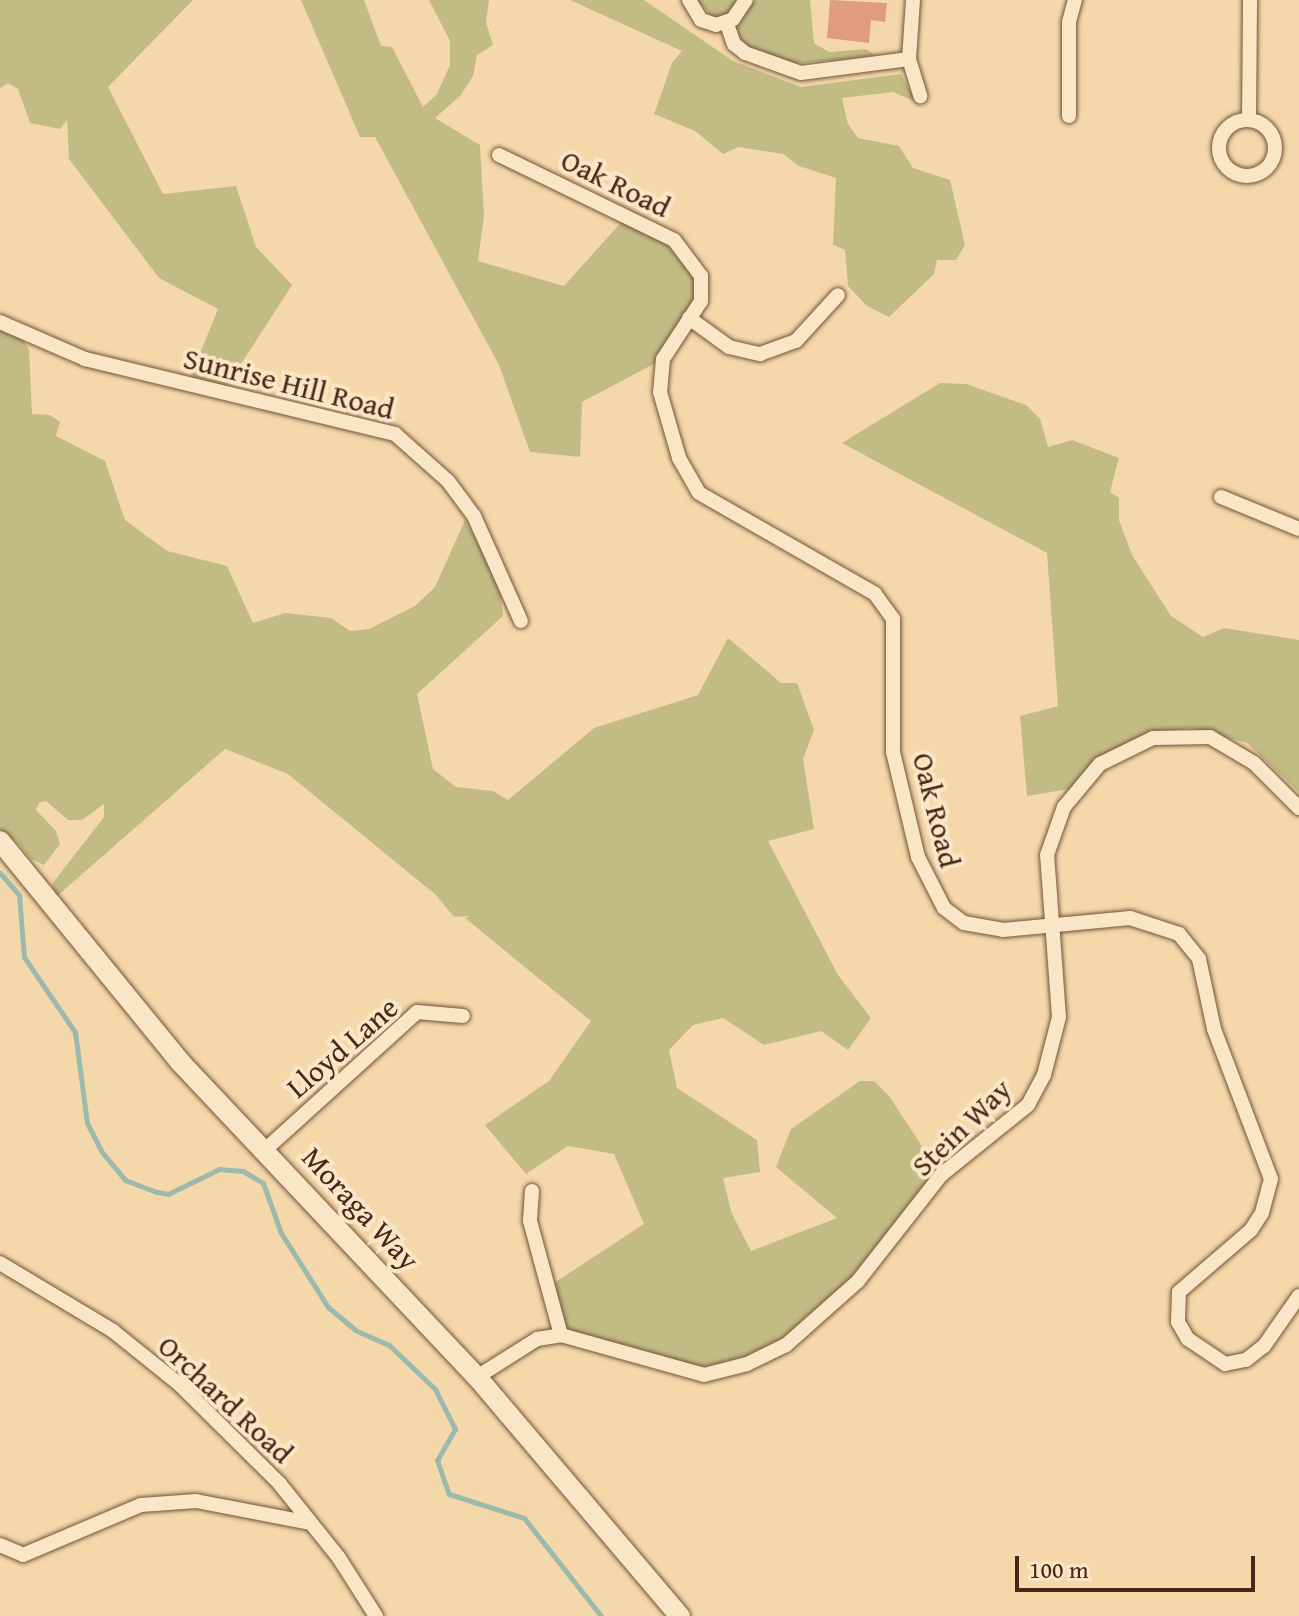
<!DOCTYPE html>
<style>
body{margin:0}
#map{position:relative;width:1299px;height:1616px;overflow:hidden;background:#f4d8a9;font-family:"Gentium Book Plus",serif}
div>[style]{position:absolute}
.green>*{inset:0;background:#c2bc84}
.stream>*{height:5px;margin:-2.5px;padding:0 2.5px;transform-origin:2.5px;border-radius:2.5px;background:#9cb9ae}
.building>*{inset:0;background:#e19d7b}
.roads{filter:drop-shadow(0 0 2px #74523b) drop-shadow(0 0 2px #74523b)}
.minor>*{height:14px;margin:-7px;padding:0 7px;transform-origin:7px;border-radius:7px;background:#f8e6c7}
.minor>.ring{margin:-7px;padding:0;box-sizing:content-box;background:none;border:14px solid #f8e6c7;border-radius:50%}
.secondary>*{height:20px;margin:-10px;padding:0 10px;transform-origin:10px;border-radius:10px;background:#f8e6c7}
span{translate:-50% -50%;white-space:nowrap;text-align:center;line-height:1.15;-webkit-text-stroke:8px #f8e6c7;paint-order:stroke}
.street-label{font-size:30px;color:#492616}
.scale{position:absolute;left:1015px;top:1556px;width:240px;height:36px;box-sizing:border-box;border:4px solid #492616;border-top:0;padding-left:10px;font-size:24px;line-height:28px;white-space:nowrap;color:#492616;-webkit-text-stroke:6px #f8e6c7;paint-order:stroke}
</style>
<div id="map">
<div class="green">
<i style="clip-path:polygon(0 0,193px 0,108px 87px,163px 194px,236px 186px,256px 247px,292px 285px,223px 392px,188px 383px,218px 309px,159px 278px,69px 159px,67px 120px,60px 129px,30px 123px,18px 89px,8px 83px,0 88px)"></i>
<i style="clip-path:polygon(301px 0,364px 0,381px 46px,392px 47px,423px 107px,437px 94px,450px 65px,450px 41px,429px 0,489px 0,486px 22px,493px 45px,477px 55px,473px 76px,460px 96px,435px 118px,480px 145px,484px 216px,478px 261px,564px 286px,626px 217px,674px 240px,701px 276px,701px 301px,663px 359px,582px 402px,580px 457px,530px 452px,499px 365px,375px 137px,360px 137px)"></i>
<i style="clip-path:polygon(570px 0,644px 0,733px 61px,801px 87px,901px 74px,916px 102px,893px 92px,842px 98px,848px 124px,858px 138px,899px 146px,913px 168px,950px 180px,965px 245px,956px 260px,937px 260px,934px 274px,889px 317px,867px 306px,848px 286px,845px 250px,833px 245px,836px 178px,799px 166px,783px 154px,738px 147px,723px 154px,695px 131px,654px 114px,672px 63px,682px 51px)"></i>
<i style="clip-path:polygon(697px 0,740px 0,730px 15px,716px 20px)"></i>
<i style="clip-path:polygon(755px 0,810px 0,814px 43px,829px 52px,866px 49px,876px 56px,793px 64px,762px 54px,743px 43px,736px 27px)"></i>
<i style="clip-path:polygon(0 322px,17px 330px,29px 350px,32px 414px,50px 415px,60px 422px,56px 436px,105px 461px,125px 520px,167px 551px,227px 566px,253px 623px,285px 613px,331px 618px,350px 631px,369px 629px,415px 606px,435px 587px,465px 520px,499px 579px,503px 616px,417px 694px,433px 769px,456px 787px,493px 791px,508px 800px,594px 728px,698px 695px,728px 638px,781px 683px,797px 683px,814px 730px,803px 759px,814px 829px,768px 841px,838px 975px,871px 1018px,848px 1050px,821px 1031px,764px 1045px,723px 1018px,693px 1025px,669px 1050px,677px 1088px,757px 1140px,760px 1172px,723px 1178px,732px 1214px,751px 1251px,837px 1218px,776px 1167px,791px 1129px,860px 1081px,874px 1081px,889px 1096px,941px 1175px,891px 1240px,786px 1345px,704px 1375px,561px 1335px,548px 1287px,644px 1224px,614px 1154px,568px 1146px,526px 1174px,485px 1125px,549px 1081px,591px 1021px,465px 918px,470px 916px,454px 917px,436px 895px,288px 774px,225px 749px,56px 897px,52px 884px,104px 817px,104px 804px,82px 820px,68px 820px,46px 801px,39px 803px,36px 810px,56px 831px,60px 844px,44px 865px,31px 859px,15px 839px,8px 848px,0 841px)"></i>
<i style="clip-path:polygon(940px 383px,966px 384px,1026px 405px,1040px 419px,1048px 447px,1072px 440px,1119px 458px,1110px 492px,1119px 498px,1119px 520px,1132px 555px,1171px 616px,1203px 637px,1224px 628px,1299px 640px,1299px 792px,1247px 743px,1191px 728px,1150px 732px,1104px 755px,1069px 789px,1027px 796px,1020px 716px,1058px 706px,1047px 553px,842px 443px)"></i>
</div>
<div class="stream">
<i style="left:0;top:873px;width:29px;rotate:49deg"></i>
<i style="left:19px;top:895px;width:62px;rotate:85.4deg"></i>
<i style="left:24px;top:957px;width:91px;rotate:55.8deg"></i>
<i style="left:75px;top:1032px;width:92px;rotate:82.5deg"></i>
<i style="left:87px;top:1123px;width:31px;rotate:63deg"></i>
<i style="left:101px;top:1151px;width:38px;rotate:50deg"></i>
<i style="left:125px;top:1180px;width:34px;rotate:21deg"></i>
<i style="left:157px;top:1192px;width:11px;rotate:10deg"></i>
<i style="left:168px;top:1194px;width:57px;rotate:-26.1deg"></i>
<i style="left:219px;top:1169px;width:24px;rotate:5deg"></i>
<i style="left:243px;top:1171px;width:23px;rotate:31deg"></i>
<i style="left:263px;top:1183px;width:53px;rotate:70.2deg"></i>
<i style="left:281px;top:1233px;width:88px;rotate:57.6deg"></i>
<i style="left:328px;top:1307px;width:35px;rotate:40deg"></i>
<i style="left:355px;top:1330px;width:37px;rotate:24deg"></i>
<i style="left:389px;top:1345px;width:64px;rotate:43.7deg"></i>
<i style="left:435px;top:1389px;width:45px;rotate:63.4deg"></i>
<i style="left:455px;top:1429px;width:36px;rotate:120deg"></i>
<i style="left:437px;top:1460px;width:36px;rotate:71deg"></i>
<i style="left:449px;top:1494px;width:79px;rotate:17.7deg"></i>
<i style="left:524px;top:1518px;width:125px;rotate:51.8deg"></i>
</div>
<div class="building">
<i style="clip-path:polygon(830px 0,887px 3px,885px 22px,871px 20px,869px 43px,827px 38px)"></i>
</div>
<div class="roads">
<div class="minor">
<i style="left:689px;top:0;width:23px;rotate:59deg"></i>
<i style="left:701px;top:20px;width:16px;rotate:18deg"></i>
<i style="left:716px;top:25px;width:18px;rotate:-19deg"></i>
<i style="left:733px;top:19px;width:23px;rotate:-56deg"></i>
<i style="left:913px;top:0;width:59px;rotate:93.9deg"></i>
<i style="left:909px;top:59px;width:39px;rotate:73deg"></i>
<i style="left:727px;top:24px;width:21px;rotate:71deg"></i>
<i style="left:734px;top:44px;width:14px;rotate:39deg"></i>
<i style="left:745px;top:53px;width:59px;rotate:19.7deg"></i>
<i style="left:801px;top:73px;width:109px;rotate:-7.4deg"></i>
<i style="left:1069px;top:116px;width:94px;rotate:-90deg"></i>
<i style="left:1069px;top:22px;width:23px;rotate:-75deg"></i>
<i style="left:1249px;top:120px;width:120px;rotate:-89.5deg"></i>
<i class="ring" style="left:1219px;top:120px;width:42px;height:42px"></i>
<i style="left:499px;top:155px;width:195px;rotate:25.9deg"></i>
<i style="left:674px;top:240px;width:45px;rotate:53.1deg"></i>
<i style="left:701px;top:276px;width:25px;rotate:90deg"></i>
<i style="left:701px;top:301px;width:69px;rotate:123.2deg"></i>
<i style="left:663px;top:359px;width:33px;rotate:95deg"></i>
<i style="left:660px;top:392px;width:69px;rotate:73.9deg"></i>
<i style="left:679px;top:458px;width:40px;rotate:60.3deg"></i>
<i style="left:699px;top:493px;width:203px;rotate:29.8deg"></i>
<i style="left:875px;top:594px;width:31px;rotate:54deg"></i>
<i style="left:893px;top:619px;width:133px;rotate:90deg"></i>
<i style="left:893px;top:752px;width:108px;rotate:76.6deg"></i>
<i style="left:918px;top:857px;width:57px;rotate:63deg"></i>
<i style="left:944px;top:908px;width:25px;rotate:37deg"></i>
<i style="left:964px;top:923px;width:40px;rotate:10deg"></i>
<i style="left:1003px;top:930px;width:128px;rotate:-5.4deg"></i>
<i style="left:1130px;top:918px;width:52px;rotate:18.1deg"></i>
<i style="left:1179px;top:934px;width:32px;rotate:51deg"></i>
<i style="left:1199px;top:959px;width:72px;rotate:77.9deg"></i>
<i style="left:1214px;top:1029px;width:160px;rotate:69.2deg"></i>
<i style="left:1271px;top:1179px;width:35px;rotate:105deg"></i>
<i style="left:1262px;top:1213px;width:20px;rotate:123deg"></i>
<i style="left:1251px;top:1230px;width:95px;rotate:139.3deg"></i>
<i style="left:1179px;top:1292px;width:30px;rotate:92deg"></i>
<i style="left:1178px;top:1322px;width:20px;rotate:60deg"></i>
<i style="left:1188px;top:1339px;width:45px;rotate:34deg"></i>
<i style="left:1225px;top:1364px;width:21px;rotate:-11deg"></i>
<i style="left:1246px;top:1360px;width:23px;rotate:-38deg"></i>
<i style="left:1264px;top:1346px;width:61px;rotate:-55deg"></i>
<i style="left:689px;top:318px;width:49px;rotate:35.9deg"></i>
<i style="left:729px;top:347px;width:32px;rotate:13deg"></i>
<i style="left:760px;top:354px;width:38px;rotate:-20deg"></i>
<i style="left:796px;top:341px;width:62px;rotate:-47.6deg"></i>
<i style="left:0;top:322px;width:93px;rotate:23.5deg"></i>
<i style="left:85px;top:359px;width:319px;rotate:13.6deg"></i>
<i style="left:395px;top:434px;width:71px;rotate:41.6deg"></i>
<i style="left:448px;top:481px;width:44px;rotate:53.4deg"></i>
<i style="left:474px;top:516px;width:115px;rotate:65.9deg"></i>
<i style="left:1221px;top:497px;width:84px;rotate:22.3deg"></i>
<i style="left:266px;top:1149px;width:204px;rotate:-42.2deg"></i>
<i style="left:417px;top:1012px;width:46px;rotate:5deg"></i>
<i style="left:532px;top:1191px;width:30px;rotate:94deg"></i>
<i style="left:530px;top:1221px;width:118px;rotate:74.8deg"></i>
<i style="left:0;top:1263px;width:132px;rotate:31deg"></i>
<i style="left:113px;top:1331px;width:85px;rotate:38.8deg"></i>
<i style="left:179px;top:1384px;width:141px;rotate:44.7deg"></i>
<i style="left:279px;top:1483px;width:96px;rotate:51.3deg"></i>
<i style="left:339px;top:1558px;width:69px;rotate:57.5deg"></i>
<i style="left:477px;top:1377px;width:71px;rotate:-32.3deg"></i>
<i style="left:537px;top:1339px;width:24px;rotate:-9deg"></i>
<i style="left:561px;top:1335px;width:148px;rotate:15.6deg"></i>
<i style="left:704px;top:1375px;width:44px;rotate:-14.3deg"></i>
<i style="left:747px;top:1364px;width:43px;rotate:-26deg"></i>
<i style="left:786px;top:1345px;width:96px;rotate:-41.6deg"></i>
<i style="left:858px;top:1281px;width:135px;rotate:-51.9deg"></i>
<i style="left:941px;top:1175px;width:112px;rotate:-38.8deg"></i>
<i style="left:1028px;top:1105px;width:34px;rotate:-62deg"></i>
<i style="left:1044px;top:1075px;width:60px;rotate:-75.5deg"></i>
<i style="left:1059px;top:1017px;width:162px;rotate:-94.2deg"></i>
<i style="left:1047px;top:855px;width:51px;rotate:-70.5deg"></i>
<i style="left:1064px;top:807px;width:56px;rotate:-50.1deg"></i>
<i style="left:1100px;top:764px;width:59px;rotate:-26.1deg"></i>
<i style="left:1153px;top:738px;width:57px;rotate:-1deg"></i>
<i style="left:1210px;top:737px;width:51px;rotate:30.6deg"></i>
<i style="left:1254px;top:763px;width:64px;rotate:45deg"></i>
<i style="left:0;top:1545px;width:25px;rotate:23deg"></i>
<i style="left:23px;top:1555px;width:128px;rotate:-23deg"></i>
<i style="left:141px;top:1505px;width:55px;rotate:-4.2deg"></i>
<i style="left:196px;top:1501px;width:116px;rotate:10.9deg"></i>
</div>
<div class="secondary">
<i style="left:0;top:841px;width:285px;rotate:50.8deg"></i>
<i style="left:180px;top:1062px;width:433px;rotate:46.7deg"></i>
<i style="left:477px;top:1377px;width:314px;rotate:49.7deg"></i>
</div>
</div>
<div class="street-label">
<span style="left:616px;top:183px;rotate:26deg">Oak Road</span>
<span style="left:289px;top:383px;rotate:14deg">Sunrise Hill Road</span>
<span style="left:937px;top:810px;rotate:76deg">Oak Road</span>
<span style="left:342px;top:1047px;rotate:-41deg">Lloyd Lane</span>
<span style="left:961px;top:1127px;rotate:-44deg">Stein Way</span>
<span style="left:361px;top:1208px;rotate:47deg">Moraga Way</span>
<span style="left:226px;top:1399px;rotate:43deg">Orchard Road</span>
</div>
<div class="scale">100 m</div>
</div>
